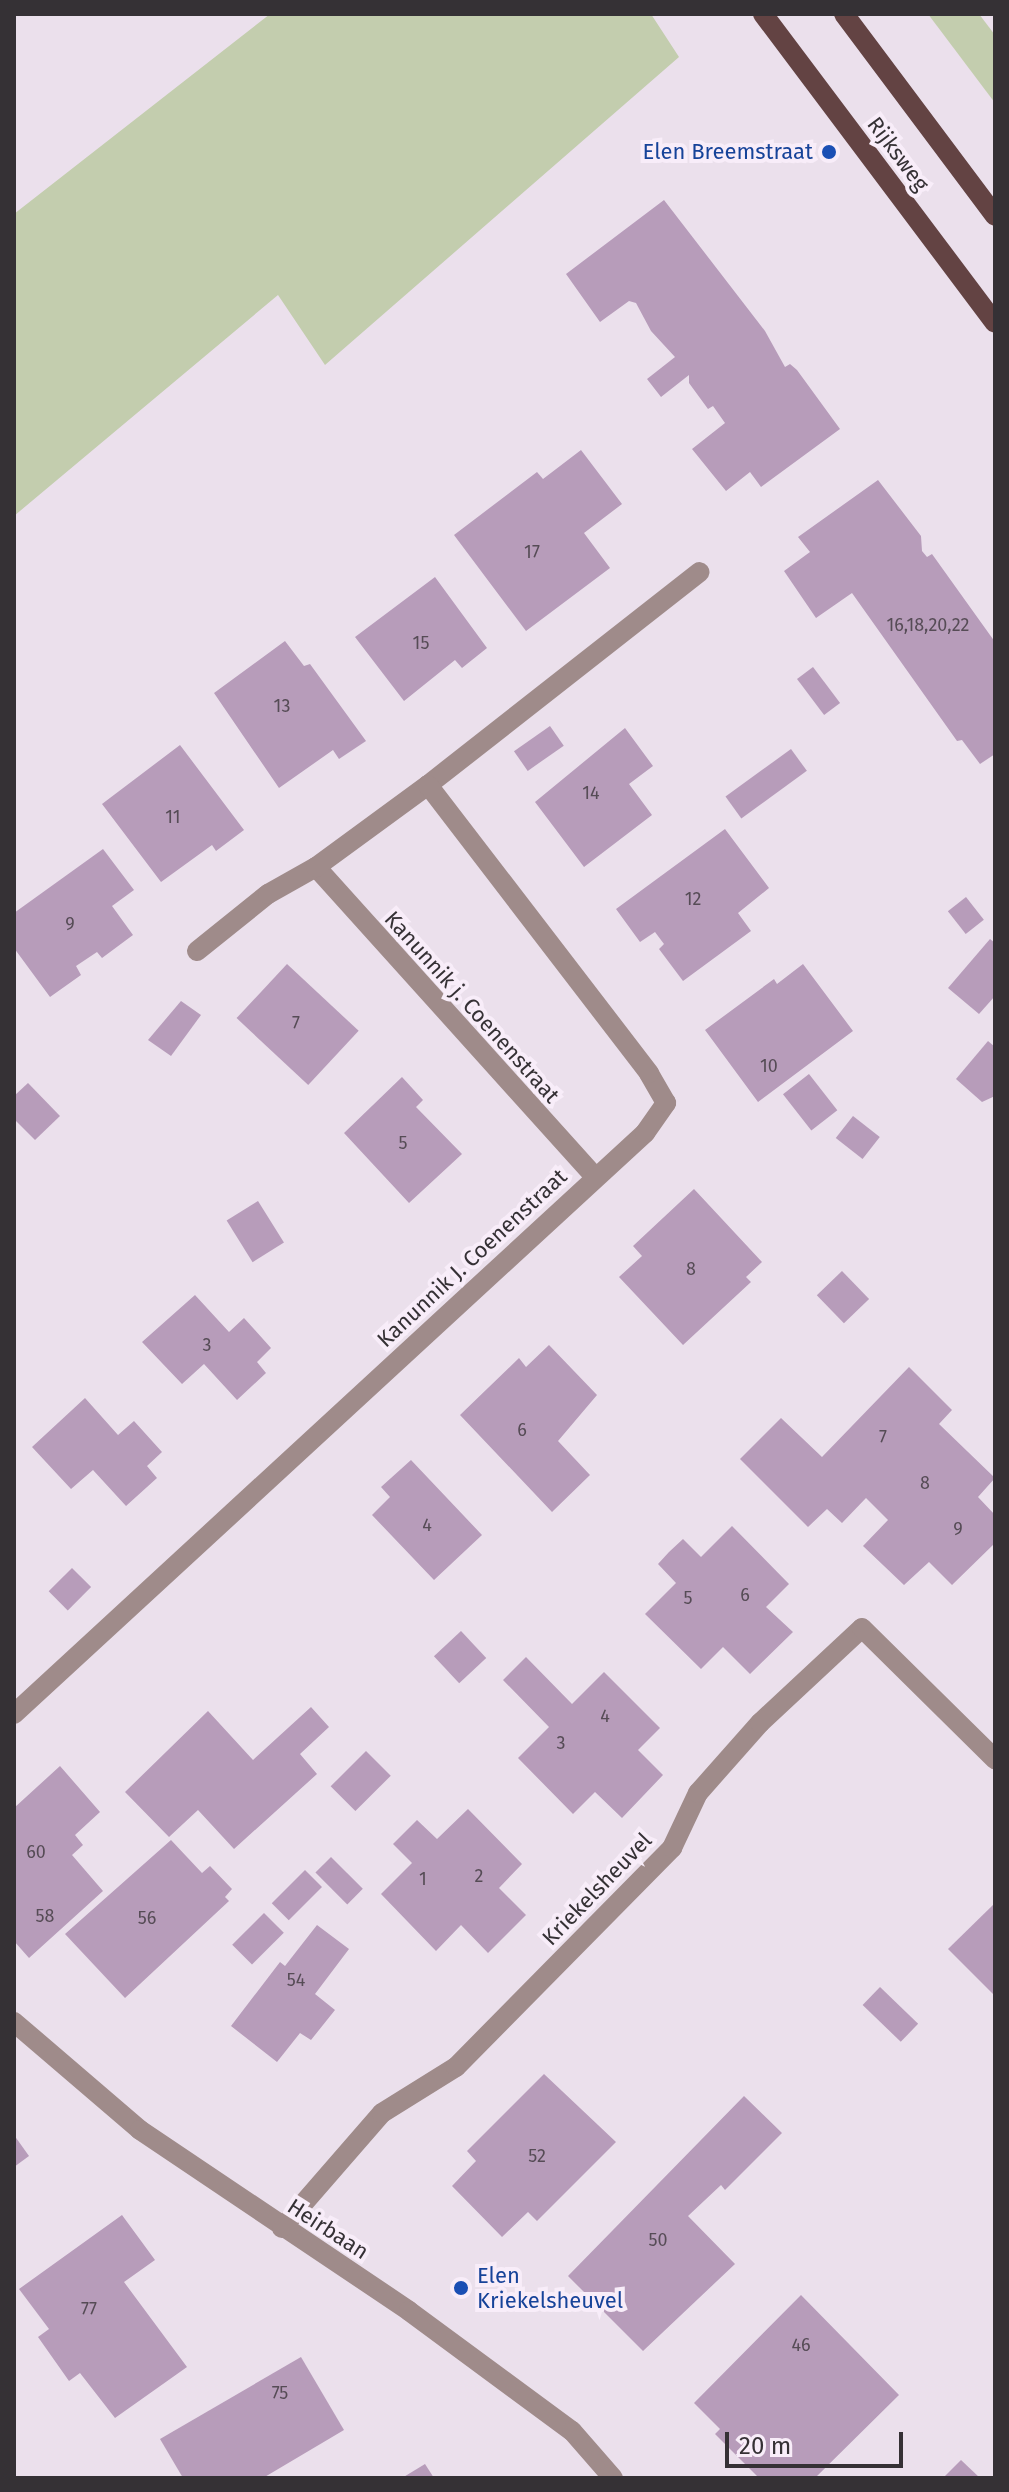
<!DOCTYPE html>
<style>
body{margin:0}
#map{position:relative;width:1009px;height:2492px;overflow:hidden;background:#ebe0ec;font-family:"Fira Sans",sans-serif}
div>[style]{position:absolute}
.green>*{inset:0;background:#c3cdae}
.building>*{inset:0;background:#b79cba;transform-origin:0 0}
.minor>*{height:20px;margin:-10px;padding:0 10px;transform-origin:10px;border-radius:10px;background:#9f8b8a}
.major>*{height:20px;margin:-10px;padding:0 10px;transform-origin:10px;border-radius:10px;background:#634343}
.dots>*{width:22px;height:22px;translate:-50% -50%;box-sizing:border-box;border:4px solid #f8edf9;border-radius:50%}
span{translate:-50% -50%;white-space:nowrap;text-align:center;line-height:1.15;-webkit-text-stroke:8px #f8edf9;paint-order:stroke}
.number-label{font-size:18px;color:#564c56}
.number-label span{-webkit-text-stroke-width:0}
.transit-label{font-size:22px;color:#164399}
.right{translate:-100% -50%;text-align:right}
.left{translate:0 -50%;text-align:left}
.street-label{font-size:22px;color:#353135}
.frame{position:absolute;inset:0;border:16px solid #353135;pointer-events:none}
.scale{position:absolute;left:725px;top:2432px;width:178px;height:36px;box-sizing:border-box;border:4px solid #353135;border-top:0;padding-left:10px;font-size:24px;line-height:28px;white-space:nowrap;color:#353135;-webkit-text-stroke:6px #f8edf9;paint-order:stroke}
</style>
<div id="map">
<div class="green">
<i style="clip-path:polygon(270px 14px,651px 14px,679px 57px,325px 365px,278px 295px,14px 516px,14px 214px)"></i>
<i style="clip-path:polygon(928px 14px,979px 14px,995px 35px,995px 103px)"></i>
</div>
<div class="building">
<i style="clip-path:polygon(664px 200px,765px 331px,785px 367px,790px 364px,797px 370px,840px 429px,761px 487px,750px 472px,726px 491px,692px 449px,725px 423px,713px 406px,708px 409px,689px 383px,689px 375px,661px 397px,647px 379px,675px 357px,651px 331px,636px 303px,629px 301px,600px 322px,566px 274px)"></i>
<i style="clip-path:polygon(581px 450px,622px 504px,584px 533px,610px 568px,526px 631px,454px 535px,537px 472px,543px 479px)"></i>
<i style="clip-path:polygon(878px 480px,921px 536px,922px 551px,927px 557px,932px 554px,995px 642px,995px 754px,980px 764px,962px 740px,957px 741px,852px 593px,816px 618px,784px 571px,810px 552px,798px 537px)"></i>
<i style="clip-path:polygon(435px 577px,487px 648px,462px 668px,455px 660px,404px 701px,355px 637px)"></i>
<i style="clip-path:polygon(285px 641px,304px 666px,310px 664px,366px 741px,339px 759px,333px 750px,279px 788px,214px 693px)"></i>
<i style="left:813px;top:667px;width:45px;height:20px;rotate:53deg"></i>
<i style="left:550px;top:726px;width:24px;height:44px;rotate:55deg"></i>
<i style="clip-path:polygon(625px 728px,653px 766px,629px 784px,652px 815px,584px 867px,535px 802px)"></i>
<i style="clip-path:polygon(180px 745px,244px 830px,216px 851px,212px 845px,161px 882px,102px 804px)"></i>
<i style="left:791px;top:749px;width:27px;height:81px;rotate:54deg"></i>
<i style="clip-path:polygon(725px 829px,769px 888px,738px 913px,751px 931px,683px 981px,659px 949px,664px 944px,655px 932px,640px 942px,616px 909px)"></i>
<i style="clip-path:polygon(103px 849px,134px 890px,112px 906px,133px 935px,102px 958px,97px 952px,76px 966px,81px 975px,50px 997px,14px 948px,14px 913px)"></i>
<i style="left:966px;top:897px;width:29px;height:23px;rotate:52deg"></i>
<i style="clip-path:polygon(990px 939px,995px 943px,995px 996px,979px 1014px,948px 988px)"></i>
<i style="left:287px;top:964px;width:98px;height:74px;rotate:43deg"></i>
<i style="clip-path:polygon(803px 964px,853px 1031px,758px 1102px,705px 1030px,774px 979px,777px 984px)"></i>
<i style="clip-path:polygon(181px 1001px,201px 1015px,171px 1056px,148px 1040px)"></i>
<i style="clip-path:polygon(988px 1041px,995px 1047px,995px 1096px,982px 1102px,956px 1079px)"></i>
<i style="left:809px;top:1074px;width:46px;height:33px;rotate:52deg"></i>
<i style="clip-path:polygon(402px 1077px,423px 1100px,416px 1107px,462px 1154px,409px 1203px,344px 1133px)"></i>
<i style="clip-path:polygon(28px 1083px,60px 1116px,35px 1140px,14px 1119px,14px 1096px)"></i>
<i style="left:853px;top:1116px;width:34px;height:28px;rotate:38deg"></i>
<i style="clip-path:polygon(694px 1189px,762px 1262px,746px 1277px,751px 1282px,683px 1345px,619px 1277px,642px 1256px,633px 1246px)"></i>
<i style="left:258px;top:1201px;width:49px;height:37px;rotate:58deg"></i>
<i style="left:842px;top:1271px;width:39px;height:35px;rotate:46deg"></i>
<i style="clip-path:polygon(195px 1295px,229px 1332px,244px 1318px,271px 1348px,257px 1362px,266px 1373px,237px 1400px,204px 1364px,182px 1384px,142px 1342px)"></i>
<i style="clip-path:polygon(549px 1345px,597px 1395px,558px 1441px,590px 1475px,552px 1512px,460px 1415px,519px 1358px,526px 1367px)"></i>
<i style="clip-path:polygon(909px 1367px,952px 1410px,939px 1424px,995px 1478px,978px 1497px,995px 1515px,995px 1543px,952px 1585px,929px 1562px,904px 1585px,863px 1546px,888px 1520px,866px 1498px,842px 1523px,827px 1509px,808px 1527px,740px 1459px,781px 1418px,822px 1457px)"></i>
<i style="clip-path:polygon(85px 1398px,118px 1435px,134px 1421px,162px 1452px,147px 1466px,157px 1478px,126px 1506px,93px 1470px,71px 1489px,32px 1447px)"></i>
<i style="clip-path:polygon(411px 1460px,482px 1535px,434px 1580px,372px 1515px,390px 1497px,381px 1487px)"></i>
<i style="clip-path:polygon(732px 1526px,789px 1584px,766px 1607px,793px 1632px,750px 1674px,723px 1647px,701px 1669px,645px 1614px,676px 1583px,658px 1564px,669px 1552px,683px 1539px,701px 1557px)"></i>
<i style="left:72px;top:1568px;width:27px;height:33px;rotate:45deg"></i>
<i style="left:461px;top:1631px;width:37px;height:37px;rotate:47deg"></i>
<i style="clip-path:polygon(526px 1657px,572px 1704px,604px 1672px,660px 1728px,638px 1750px,663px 1775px,622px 1818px,595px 1792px,573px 1814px,518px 1758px,549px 1727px,503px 1680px)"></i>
<i style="clip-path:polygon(311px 1707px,329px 1727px,300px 1754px,317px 1774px,234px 1849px,198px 1810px,169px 1837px,125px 1792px,208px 1711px,253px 1760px)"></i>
<i style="left:366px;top:1751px;width:35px;height:50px;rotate:45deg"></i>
<i style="clip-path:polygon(60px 1766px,100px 1812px,75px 1835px,83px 1845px,72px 1855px,103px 1891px,29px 1958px,14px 1941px,14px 1808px)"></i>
<i style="clip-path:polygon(468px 1809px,522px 1864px,499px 1888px,526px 1915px,488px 1953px,461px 1925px,436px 1951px,381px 1894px,412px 1863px,393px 1844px,417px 1820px,437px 1839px)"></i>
<i style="clip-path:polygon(171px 1840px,202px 1873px,210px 1866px,232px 1889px,225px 1897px,229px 1901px,125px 1998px,65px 1934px)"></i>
<i style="left:331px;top:1857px;width:45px;height:22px;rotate:45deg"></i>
<i style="left:305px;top:1870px;width:24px;height:47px;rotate:45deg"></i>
<i style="clip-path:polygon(995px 1903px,995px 1996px,948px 1949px)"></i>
<i style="left:264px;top:1913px;width:28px;height:45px;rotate:45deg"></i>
<i style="clip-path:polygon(317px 1925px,349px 1949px,315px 1994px,335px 2010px,311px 2040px,300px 2033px,277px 2062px,231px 2026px,280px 1962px,285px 1966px)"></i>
<i style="left:880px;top:1987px;width:53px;height:25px;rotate:44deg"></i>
<i style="clip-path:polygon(544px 2074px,616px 2142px,537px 2221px,528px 2212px,502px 2237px,452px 2186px,476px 2161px,467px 2151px)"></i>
<i style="clip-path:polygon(744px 2096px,782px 2133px,725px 2190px,721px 2185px,688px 2216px,735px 2264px,643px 2351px,568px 2276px)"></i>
<i style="clip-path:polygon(14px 2135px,29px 2156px,14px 2167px)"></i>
<i style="clip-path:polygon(122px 2215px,155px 2260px,124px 2282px,187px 2367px,115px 2418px,80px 2373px,69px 2381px,38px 2337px,49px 2329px,19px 2289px)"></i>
<i style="clip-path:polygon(801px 2295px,899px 2395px,815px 2478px,759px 2478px,715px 2434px,720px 2429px,694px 2403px)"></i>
<i style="clip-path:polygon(301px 2357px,344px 2430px,263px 2478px,183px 2478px,160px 2439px)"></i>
<i style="clip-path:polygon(961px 2460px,980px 2478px,943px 2478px)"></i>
<i style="clip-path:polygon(425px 2464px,434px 2478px,402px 2478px)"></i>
</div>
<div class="minor">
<i style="left:316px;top:867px;width:417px;rotate:48deg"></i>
<i style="left:197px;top:951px;width:91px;rotate:-38.8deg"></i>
<i style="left:268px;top:894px;width:55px;rotate:-29.4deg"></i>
<i style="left:316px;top:867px;width:139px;rotate:-36.2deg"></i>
<i style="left:428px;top:785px;width:345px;rotate:-38.1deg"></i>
<i style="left:14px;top:1714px;width:858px;rotate:-42.64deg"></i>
<i style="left:645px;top:1133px;width:37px;rotate:-55deg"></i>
<i style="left:666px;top:1103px;width:34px;rotate:-120deg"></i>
<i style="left:649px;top:1073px;width:363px;rotate:-127.5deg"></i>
<i style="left:14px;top:2022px;width:166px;rotate:40.6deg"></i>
<i style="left:140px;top:2130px;width:324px;rotate:33.9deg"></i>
<i style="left:409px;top:2311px;width:202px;rotate:36.4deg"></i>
<i style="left:572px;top:2431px;width:62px;rotate:48.9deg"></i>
<i style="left:282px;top:2228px;width:152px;rotate:-49deg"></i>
<i style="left:382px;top:2113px;width:87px;rotate:-31.9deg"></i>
<i style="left:456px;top:2067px;width:308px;rotate:-45.4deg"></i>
<i style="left:672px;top:1848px;width:61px;rotate:-64.7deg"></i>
<i style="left:698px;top:1793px;width:94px;rotate:-48.5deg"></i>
<i style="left:760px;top:1723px;width:139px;rotate:-43deg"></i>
<i style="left:862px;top:1628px;width:187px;rotate:44.6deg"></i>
</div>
<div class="major">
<i style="left:763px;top:14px;width:386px;rotate:53.1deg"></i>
<i style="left:844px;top:14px;width:252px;rotate:53.2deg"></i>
</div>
<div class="dots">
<i style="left:829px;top:152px;background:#1a4fb4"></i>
<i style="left:461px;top:2288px;background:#1a4fb4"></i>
</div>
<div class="number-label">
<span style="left:532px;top:552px">17</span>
<span style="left:928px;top:625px">16,18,20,22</span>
<span style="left:421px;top:643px">15</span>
<span style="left:282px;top:706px">13</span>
<span style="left:591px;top:793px">14</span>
<span style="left:173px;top:817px">11</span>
<span style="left:693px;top:899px">12</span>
<span style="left:70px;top:924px">9</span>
<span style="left:296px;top:1023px">7</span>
<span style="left:769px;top:1066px">10</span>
<span style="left:403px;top:1143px">5</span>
<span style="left:691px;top:1269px">8</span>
<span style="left:207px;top:1345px">3</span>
<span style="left:522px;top:1430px">6</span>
<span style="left:883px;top:1437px">7</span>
<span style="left:925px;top:1483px">8</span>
<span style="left:427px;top:1525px">4</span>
<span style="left:958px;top:1529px">9</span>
<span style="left:745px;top:1595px">6</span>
<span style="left:688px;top:1598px">5</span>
<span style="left:605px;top:1716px">4</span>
<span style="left:561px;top:1743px">3</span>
<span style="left:36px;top:1852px">60</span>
<span style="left:479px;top:1876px">2</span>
<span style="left:423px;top:1879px">1</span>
<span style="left:45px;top:1916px">58</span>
<span style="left:147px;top:1918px">56</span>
<span style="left:296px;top:1980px">54</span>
<span style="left:537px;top:2156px">52</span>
<span style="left:658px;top:2240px">50</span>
<span style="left:89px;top:2309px">77</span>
<span style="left:801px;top:2345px">46</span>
<span style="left:280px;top:2393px">75</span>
</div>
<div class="transit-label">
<span class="right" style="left:813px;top:152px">Elen Breemstraat</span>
<span class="left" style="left:477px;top:2288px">Elen<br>Kriekelsheuvel</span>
</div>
<div class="street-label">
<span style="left:898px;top:154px;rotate:53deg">Rijksweg</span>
<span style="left:472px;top:1007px;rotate:48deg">Kanunnik j. Coenenstraat</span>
<span style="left:472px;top:1258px;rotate:-43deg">Kanunnik J. Coenenstraat</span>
<span style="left:597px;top:1889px;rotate:-46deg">Kriekelsheuvel</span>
<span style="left:328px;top:2229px;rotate:33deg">Heirbaan</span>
</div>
<div class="frame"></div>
<div class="scale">20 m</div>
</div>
